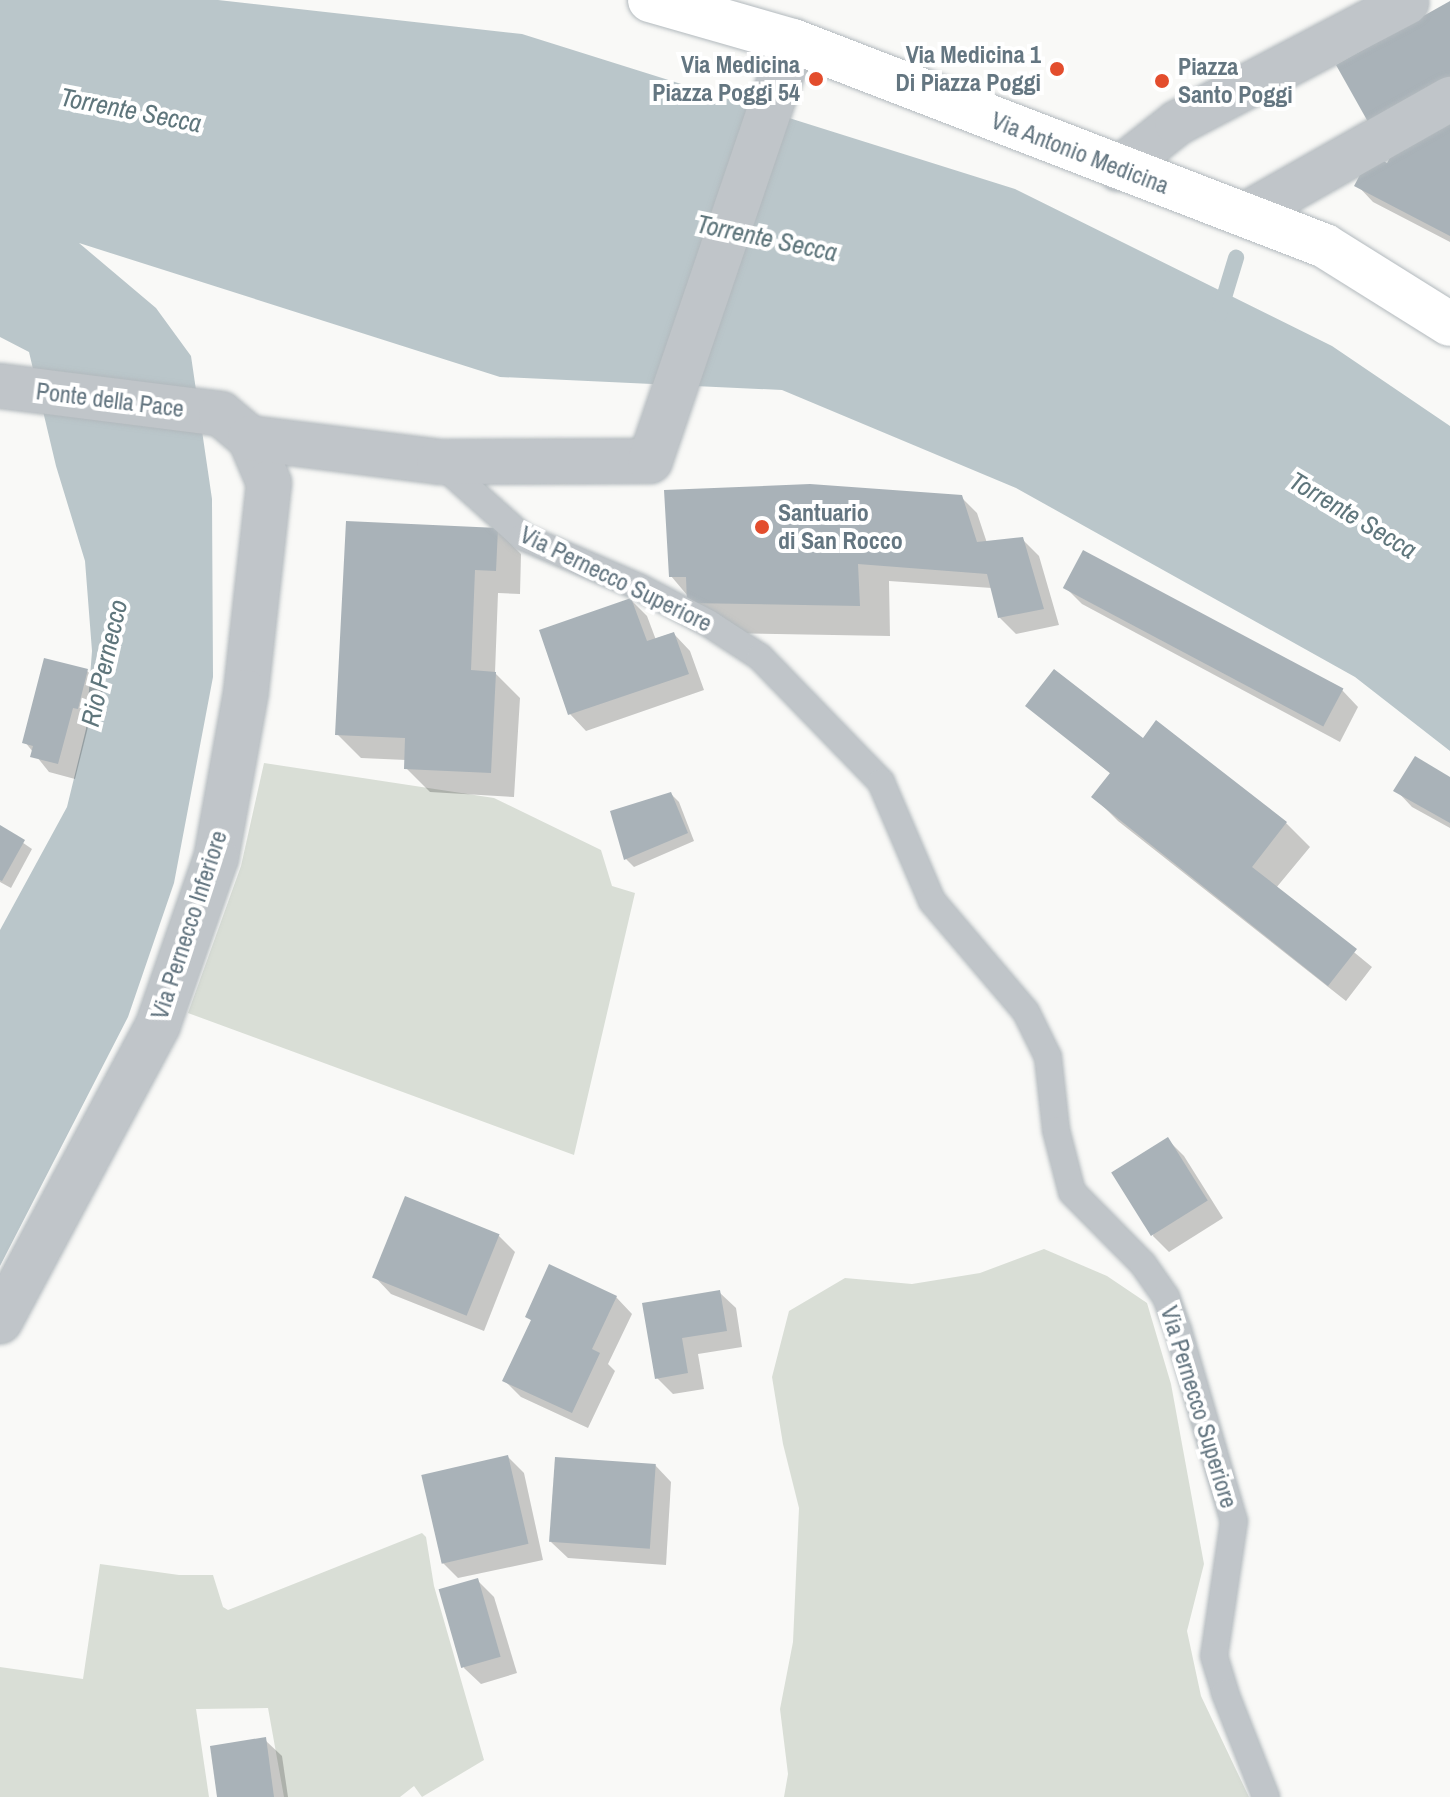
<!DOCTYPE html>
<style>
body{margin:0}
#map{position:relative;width:1450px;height:1797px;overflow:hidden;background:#f9f9f7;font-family:"Archivo Narrow",sans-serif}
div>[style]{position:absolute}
.green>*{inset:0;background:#d9ded6}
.water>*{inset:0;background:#bac6ca}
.shadow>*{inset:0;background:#0003}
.stream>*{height:16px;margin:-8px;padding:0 8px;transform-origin:8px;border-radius:8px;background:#bac6ca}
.building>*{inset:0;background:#a9b2b8;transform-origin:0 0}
.roads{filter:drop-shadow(0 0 2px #b2b9bd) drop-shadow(0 0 2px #b2b9bd)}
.lane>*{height:26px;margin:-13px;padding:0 13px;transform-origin:13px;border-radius:13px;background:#c0c5c9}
.street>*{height:44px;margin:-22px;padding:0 22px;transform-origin:22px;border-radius:22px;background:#c0c5c9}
.secondary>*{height:44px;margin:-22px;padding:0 22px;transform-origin:22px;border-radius:22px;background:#fff}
.dots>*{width:22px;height:22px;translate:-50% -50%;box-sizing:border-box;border:4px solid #fff;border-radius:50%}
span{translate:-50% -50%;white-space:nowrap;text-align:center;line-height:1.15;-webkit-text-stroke:8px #fff;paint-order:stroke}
.poi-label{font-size:24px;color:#647681;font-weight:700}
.right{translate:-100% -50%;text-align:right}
.left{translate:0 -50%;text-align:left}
.street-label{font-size:24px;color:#647681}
.water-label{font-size:26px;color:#5f767c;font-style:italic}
</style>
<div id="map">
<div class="green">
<i style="clip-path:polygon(264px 763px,494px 798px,601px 850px,612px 886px,635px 893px,574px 1155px,188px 1013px,241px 866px)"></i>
<i style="clip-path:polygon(1044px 1249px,1107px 1276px,1147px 1303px,1171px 1384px,1204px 1564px,1187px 1631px,1201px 1696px,1249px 1797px,784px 1797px,788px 1774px,780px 1709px,793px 1642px,799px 1508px,783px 1444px,772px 1377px,789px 1311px,845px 1278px,912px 1284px,980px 1273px)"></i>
<i style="clip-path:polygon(422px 1533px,426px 1537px,434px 1586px,484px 1760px,422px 1797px,414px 1786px,400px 1797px,284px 1797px,268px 1708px,196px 1709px,209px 1797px,0 1797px,0 1667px,83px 1679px,100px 1564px,179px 1575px,213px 1575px,223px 1607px,228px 1610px)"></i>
</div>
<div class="water">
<i style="clip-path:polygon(0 0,218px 0,522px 34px,1015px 189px,1332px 346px,1450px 426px,1450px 751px,1355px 677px,1016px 488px,782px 390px,500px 377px,79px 243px,156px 308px,191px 356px,212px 499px,213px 677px,174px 883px,128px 1017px,0 1266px,0 930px,67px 807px,86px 729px,92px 651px,85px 561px,56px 466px,29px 352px,0 337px)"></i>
</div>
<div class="shadow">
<i style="clip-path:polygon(1450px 3px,1450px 242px,1373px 202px,1357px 185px,1388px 166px)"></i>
<i style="clip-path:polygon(961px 497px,977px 513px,987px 543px,1022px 539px,1039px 556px,1059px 625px,1016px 634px,999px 617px,992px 588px,889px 581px,890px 636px,719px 633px,671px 576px)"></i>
<i style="clip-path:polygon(497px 530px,521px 554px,520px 594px,498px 593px,495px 673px,520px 698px,514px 797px,430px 792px,406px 768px,406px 760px,361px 758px,337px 734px)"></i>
<i style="clip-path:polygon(1065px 587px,1342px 690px,1358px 707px,1340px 742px,1082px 604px)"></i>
<i style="clip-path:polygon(631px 600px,647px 616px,656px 640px,674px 634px,690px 651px,704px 690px,586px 731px,570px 714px)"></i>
<i style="clip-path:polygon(87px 671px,104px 687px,94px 724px,89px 723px,75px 779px,49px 772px,25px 742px)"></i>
<i style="clip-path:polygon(1028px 705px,1142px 740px,1156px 723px,1286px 823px,1310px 847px,1276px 888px,1372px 967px,1346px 1001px,1118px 821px,1094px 797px,1112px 775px)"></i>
<i style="clip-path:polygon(1450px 779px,1450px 828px,1412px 807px,1396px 790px)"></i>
<i style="clip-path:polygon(671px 794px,679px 802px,694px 841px,634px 867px,626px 859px)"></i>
<i style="clip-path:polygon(0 827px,32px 849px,11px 888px,0 882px)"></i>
<i style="clip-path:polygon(1168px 1140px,1184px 1156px,1223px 1218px,1169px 1252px,1153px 1236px)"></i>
<i style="clip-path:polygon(499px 1236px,515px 1252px,484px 1331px,391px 1294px,375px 1277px)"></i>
<i style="clip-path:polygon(719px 1292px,736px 1308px,742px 1347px,698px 1354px,704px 1389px,673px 1394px,657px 1378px,644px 1305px)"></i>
<i style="clip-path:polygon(616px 1297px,632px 1314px,608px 1364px,615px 1371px,588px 1428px,521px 1397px,504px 1380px,532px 1321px,527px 1316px)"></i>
<i style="clip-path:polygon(508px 1457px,524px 1473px,543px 1560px,458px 1578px,441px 1561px)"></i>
<i style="clip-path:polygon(655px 1465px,671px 1482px,666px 1565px,568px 1558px,551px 1542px)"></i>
<i style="clip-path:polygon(478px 1581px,494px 1597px,517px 1673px,481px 1684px,464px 1668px)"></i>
<i style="clip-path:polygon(265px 1740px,282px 1756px,288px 1797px,220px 1797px)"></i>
</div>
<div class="stream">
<i style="left:1219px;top:314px;width:59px;rotate:-73.1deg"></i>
</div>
<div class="building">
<i style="clip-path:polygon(1450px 1px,1450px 85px,1372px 129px,1336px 65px)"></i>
<i style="clip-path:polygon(1450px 117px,1450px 236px,1354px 186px,1371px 154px,1387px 163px,1405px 130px)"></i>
<i style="clip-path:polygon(810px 484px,962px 495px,977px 542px,1023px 537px,1044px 609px,998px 618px,987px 574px,858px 564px,860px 606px,687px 603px,686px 577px,669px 577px,664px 490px)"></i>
<i style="clip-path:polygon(346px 521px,498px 528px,496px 571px,475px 570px,471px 670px,496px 672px,491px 773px,404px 769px,405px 738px,335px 735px)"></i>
<i style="left:1083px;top:550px;width:295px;height:43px;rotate:28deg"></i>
<i style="clip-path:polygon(631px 598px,647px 641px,674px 632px,689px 674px,568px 715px,539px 630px)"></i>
<i style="clip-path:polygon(44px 658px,88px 669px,78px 709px,73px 708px,58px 764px,30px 757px,33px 746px,22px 743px)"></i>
<i style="clip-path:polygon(1054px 669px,1143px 738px,1156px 720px,1287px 822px,1252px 867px,1357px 949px,1328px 986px,1091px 797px,1110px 773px,1025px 706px)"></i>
<i style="clip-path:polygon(1415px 756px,1450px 777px,1450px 823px,1393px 791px)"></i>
<i style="clip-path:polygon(671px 792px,688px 833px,624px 860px,610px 811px)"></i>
<i style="clip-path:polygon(0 825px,25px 840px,2px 881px,0 880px)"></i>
<i style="left:1168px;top:1137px;width:75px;height:67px;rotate:58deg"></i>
<i style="left:405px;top:1196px;width:102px;height:88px;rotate:22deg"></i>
<i style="clip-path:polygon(549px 1264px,617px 1296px,592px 1349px,600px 1353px,572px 1413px,502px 1381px,531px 1320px,525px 1317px)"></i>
<i style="clip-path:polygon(720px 1290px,727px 1331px,682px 1338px,688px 1373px,655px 1379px,642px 1303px)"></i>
<i style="left:508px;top:1455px;width:91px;height:89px;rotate:77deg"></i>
<i style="left:555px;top:1457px;width:101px;height:85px;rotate:4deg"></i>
<i style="left:478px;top:1578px;width:82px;height:41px;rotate:74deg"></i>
<i style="clip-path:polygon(266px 1737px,274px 1797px,217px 1797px,210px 1746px)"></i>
</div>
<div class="roads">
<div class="lane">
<i style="left:439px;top:462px;width:113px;rotate:41.8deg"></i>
<i style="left:523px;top:537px;width:126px;rotate:23.3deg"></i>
<i style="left:639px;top:587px;width:78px;rotate:27.6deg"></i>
<i style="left:708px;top:623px;width:62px;rotate:33.2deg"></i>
<i style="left:760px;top:657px;width:174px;rotate:45.9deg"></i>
<i style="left:881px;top:782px;width:129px;rotate:66.8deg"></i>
<i style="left:932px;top:901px;width:145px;rotate:49.7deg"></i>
<i style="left:1026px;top:1012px;width:50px;rotate:63.9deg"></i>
<i style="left:1048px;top:1057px;width:73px;rotate:83.7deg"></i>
<i style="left:1056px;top:1130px;width:64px;rotate:75.5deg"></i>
<i style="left:1072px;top:1192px;width:101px;rotate:45.4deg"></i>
<i style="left:1143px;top:1264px;width:40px;rotate:55.1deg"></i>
<i style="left:1166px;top:1297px;width:35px;rotate:70deg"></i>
<i style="left:1178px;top:1330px;width:199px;rotate:73.7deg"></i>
<i style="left:1234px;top:1521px;width:136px;rotate:98.4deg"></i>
<i style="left:1214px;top:1656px;width:39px;rotate:73deg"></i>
<i style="left:1225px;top:1693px;width:112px;rotate:68.5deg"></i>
</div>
<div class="street">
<i style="left:1119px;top:169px;width:74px;rotate:-38.4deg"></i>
<i style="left:1177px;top:123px;width:259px;rotate:-27.7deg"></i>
<i style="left:1245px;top:215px;width:236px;rotate:-29.5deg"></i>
<i style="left:0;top:386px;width:223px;rotate:7.2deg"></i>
<i style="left:221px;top:414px;width:38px;rotate:40deg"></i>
<i style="left:250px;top:438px;width:49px;rotate:67.1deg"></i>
<i style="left:269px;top:483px;width:210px;rotate:96.3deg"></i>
<i style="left:246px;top:692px;width:169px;rotate:100.2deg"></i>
<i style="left:216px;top:858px;width:177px;rotate:109.2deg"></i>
<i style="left:158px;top:1025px;width:336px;rotate:118.1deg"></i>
<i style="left:250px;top:438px;width:191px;rotate:7.2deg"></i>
<i style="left:439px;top:462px;width:211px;rotate:-0.3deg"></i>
<i style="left:650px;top:461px;width:444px;rotate:-71.2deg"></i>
</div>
<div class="secondary">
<i style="left:650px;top:0;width:149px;rotate:16deg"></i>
<i style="left:793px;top:41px;width:570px;rotate:21.07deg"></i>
<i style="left:1325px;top:246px;width:147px;rotate:32deg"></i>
</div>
</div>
<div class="dots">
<i style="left:1057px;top:69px;background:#e34d2d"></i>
<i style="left:816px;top:79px;background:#e34d2d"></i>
<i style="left:1162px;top:81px;background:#e34d2d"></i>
<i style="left:762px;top:527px;background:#e34d2d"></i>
</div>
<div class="poi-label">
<span class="right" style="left:1041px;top:69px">Via Medicina 1<br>Di Piazza Poggi</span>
<span class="right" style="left:800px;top:79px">Via Medicina<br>Piazza Poggi 54</span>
<span class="left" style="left:1178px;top:81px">Piazza<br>Santo Poggi</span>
<span class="left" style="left:778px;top:527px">Santuario<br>di San Rocco</span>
</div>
<div class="street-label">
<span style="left:1080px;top:153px;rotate:21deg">Via Antonio Medicina</span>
<span style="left:110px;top:400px;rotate:7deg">Ponte della Pace</span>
<span style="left:616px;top:579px;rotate:26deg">Via Pernecco Superiore</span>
<span style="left:189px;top:925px;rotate:-72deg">Via Pernecco Inferiore</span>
<span style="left:1199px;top:1407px;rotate:73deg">Via Pernecco Superiore</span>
</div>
<div class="water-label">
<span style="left:131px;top:110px;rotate:11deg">Torrente Secca</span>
<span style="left:767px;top:238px;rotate:12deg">Torrente Secca</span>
<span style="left:1353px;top:515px;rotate:31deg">Torrente Secca</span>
<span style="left:104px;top:663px;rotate:-77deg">Rio Pernecco</span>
</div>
</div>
